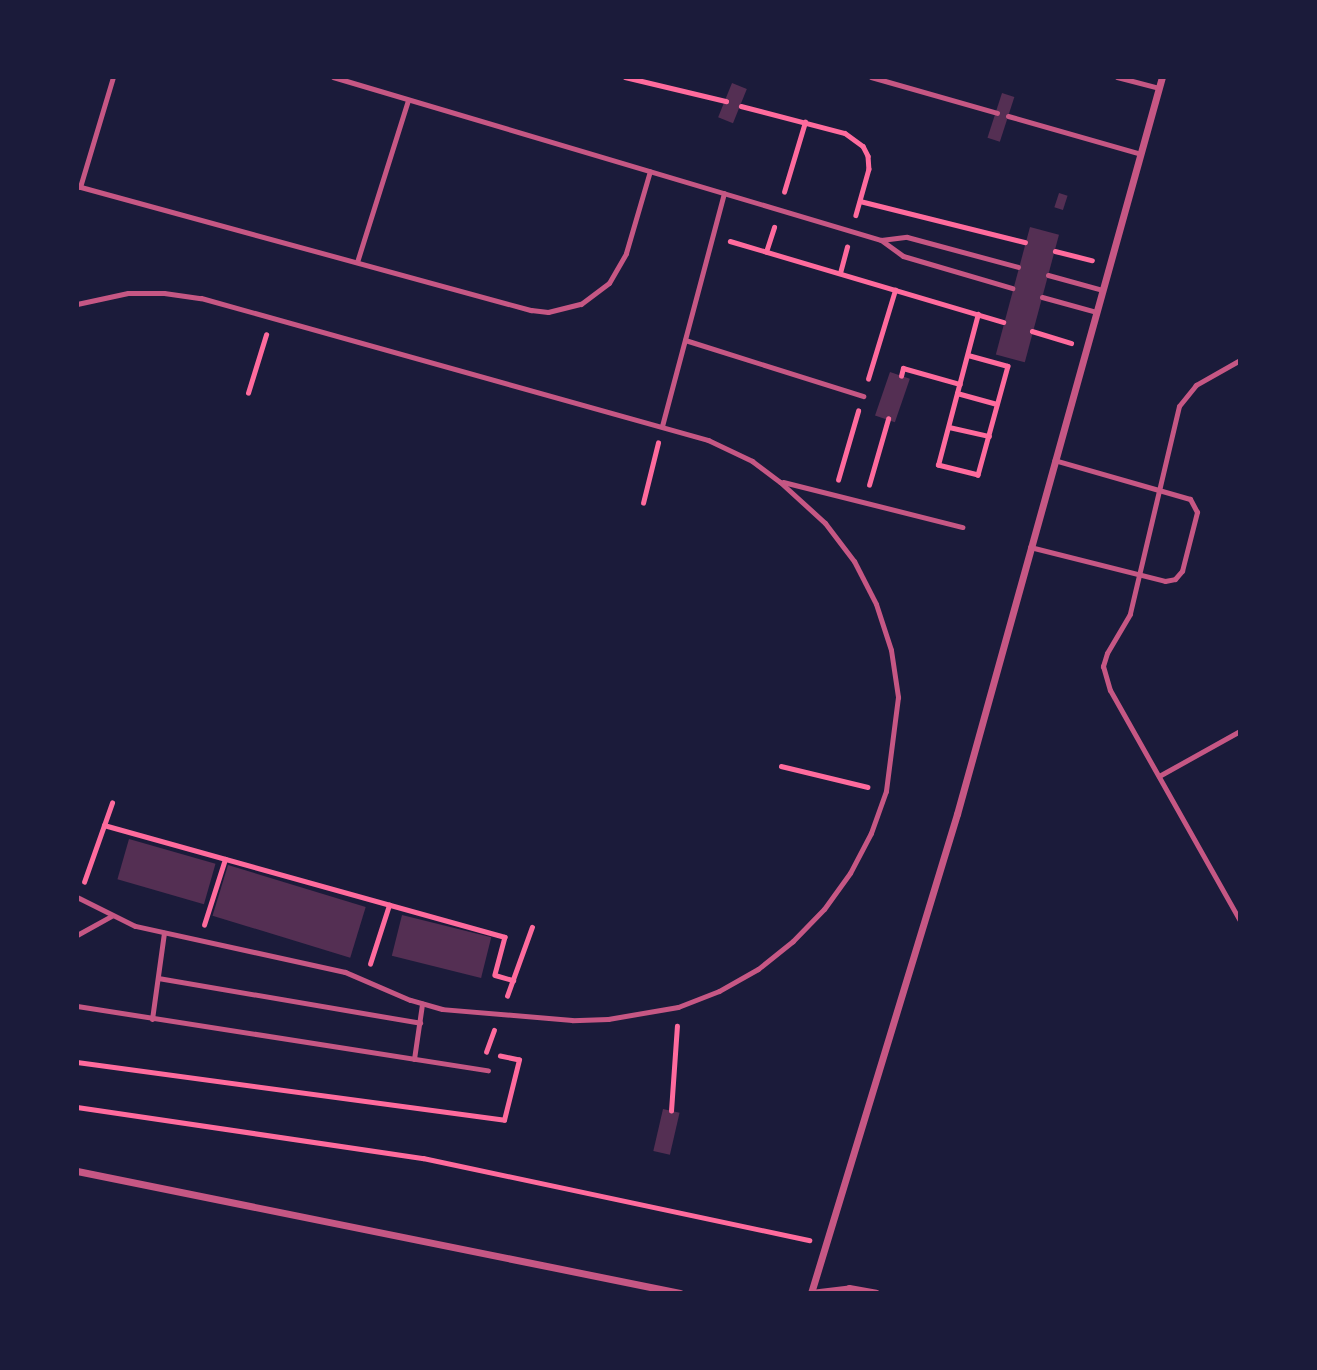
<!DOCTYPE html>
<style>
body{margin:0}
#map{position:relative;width:1317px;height:1370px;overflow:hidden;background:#1b1b3a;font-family:Lato,sans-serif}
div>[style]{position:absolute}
.building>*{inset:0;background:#542f53;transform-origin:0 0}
.path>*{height:4.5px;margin:-2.25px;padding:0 2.25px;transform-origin:2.25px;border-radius:2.25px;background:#ff6b9d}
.service>*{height:5px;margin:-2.5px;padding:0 2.5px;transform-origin:2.5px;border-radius:2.5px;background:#c65784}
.minor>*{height:7px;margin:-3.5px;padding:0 3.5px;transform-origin:3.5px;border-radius:3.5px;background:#c65784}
span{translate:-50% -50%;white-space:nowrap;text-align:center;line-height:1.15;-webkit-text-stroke:7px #1b1b3a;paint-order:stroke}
.frame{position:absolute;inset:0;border:79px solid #1b1b3a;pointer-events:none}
</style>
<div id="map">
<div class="building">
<i style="left:732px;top:83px;width:16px;height:37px;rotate:22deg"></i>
<i style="left:1002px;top:93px;width:13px;height:47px;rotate:18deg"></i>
<i style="left:1059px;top:193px;width:9px;height:15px;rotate:18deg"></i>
<i style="left:1030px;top:227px;width:30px;height:132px;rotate:15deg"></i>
<i style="left:890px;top:372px;width:21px;height:46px;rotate:19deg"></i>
<i style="left:129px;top:839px;width:90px;height:42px;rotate:16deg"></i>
<i style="left:228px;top:865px;width:144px;height:53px;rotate:17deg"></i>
<i style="left:402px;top:915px;width:92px;height:42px;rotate:14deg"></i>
<i style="left:663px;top:1109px;width:17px;height:43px;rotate:13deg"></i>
</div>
<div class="path">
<i style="left:625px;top:77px;width:104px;rotate:13.4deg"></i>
<i style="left:741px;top:106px;width:107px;rotate:14.6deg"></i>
<i style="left:845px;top:133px;width:22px;rotate:36deg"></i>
<i style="left:863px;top:146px;width:11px;rotate:63deg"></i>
<i style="left:868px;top:156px;width:13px;rotate:86deg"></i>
<i style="left:869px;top:169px;width:48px;rotate:105.8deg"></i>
<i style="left:784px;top:192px;width:73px;rotate:-73.3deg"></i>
<i style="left:860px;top:201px;width:170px;rotate:14deg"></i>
<i style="left:730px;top:241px;width:285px;rotate:16.5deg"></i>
<i style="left:1055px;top:251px;width:38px;rotate:14deg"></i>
<i style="left:766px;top:252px;width:26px;rotate:-72deg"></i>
<i style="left:840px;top:273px;width:27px;rotate:-75deg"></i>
<i style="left:1032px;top:331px;width:41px;rotate:17.1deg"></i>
<i style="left:968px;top:355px;width:41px;rotate:15.4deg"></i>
<i style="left:1008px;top:366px;width:113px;rotate:105.4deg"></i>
<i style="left:978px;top:475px;width:41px;rotate:-166deg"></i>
<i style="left:938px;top:465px;width:156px;rotate:-75.2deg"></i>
<i style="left:901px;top:376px;width:8px;rotate:-76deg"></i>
<i style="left:903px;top:368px;width:59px;rotate:15.7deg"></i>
<i style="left:868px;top:379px;width:93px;rotate:-73.1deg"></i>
<i style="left:248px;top:393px;width:61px;rotate:-72.8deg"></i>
<i style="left:957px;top:393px;width:41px;rotate:15.4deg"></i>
<i style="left:949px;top:427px;width:41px;rotate:12.7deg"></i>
<i style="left:838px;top:480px;width:72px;rotate:-73.8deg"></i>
<i style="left:869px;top:485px;width:69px;rotate:-73.9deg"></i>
<i style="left:643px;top:503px;width:62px;rotate:-76deg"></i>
<i style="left:781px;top:766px;width:89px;rotate:13.6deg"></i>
<i style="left:104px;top:825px;width:416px;rotate:15.6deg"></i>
<i style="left:505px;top:937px;width:39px;rotate:105deg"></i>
<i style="left:495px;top:975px;width:19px;rotate:16deg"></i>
<i style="left:84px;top:882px;width:84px;rotate:-70.5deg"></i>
<i style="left:204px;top:925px;width:69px;rotate:-72.3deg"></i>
<i style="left:370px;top:964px;width:62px;rotate:-72.1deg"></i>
<i style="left:507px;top:996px;width:73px;rotate:-70.1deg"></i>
<i style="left:486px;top:1052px;width:23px;rotate:-70deg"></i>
<i style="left:77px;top:1062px;width:431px;rotate:7.7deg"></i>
<i style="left:504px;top:1120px;width:62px;rotate:-76deg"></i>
<i style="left:519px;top:1060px;width:19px;rotate:-168deg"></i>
<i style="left:77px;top:1107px;width:350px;rotate:8.4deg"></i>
<i style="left:423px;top:1158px;width:395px;rotate:12deg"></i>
<i style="left:671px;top:1111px;width:85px;rotate:-86deg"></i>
</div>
<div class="service">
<i style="left:333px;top:77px;width:572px;rotate:16.56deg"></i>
<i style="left:881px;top:240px;width:27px;rotate:36deg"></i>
<i style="left:903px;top:256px;width:114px;rotate:16.4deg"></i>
<i style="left:871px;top:77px;width:131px;rotate:15.9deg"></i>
<i style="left:1117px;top:77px;width:43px;rotate:14.7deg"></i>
<i style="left:1008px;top:116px;width:138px;rotate:15.9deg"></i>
<i style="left:77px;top:186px;width:471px;rotate:15.3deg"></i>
<i style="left:531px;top:310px;width:17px;rotate:7deg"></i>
<i style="left:548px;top:312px;width:34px;rotate:-14deg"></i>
<i style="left:581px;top:304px;width:35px;rotate:-37deg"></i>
<i style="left:609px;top:283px;width:34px;rotate:-60deg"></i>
<i style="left:626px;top:253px;width:85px;rotate:-73.7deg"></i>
<i style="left:80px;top:187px;width:115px;rotate:-73.3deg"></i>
<i style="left:881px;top:240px;width:26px;rotate:-7deg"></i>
<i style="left:907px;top:237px;width:115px;rotate:15.1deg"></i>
<i style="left:357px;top:262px;width:170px;rotate:-72.5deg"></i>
<i style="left:1048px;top:275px;width:57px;rotate:15.3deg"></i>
<i style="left:1042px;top:297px;width:56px;rotate:15.5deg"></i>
<i style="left:77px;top:304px;width:52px;rotate:-12.2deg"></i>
<i style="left:128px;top:293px;width:36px"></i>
<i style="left:164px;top:293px;width:37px;rotate:8deg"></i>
<i style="left:201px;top:298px;width:527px;rotate:15.65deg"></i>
<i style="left:708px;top:440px;width:49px;rotate:25.5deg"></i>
<i style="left:752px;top:461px;width:35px;rotate:37deg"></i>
<i style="left:780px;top:482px;width:61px;rotate:42.3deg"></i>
<i style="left:825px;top:523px;width:48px;rotate:52.7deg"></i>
<i style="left:854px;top:561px;width:48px;rotate:62.9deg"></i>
<i style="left:876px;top:604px;width:48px;rotate:71.9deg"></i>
<i style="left:891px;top:650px;width:48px;rotate:81.5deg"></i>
<i style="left:898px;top:697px;width:95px;rotate:97.3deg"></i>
<i style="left:886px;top:791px;width:45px;rotate:109.7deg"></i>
<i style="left:871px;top:833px;width:45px;rotate:117.7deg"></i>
<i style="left:850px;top:873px;width:44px;rotate:125.8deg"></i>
<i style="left:824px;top:909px;width:45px;rotate:134.1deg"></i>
<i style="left:793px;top:941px;width:45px;rotate:141.3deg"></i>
<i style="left:758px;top:969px;width:45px;rotate:150.6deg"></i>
<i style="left:719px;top:991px;width:44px;rotate:158.7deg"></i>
<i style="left:678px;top:1007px;width:71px;rotate:170.3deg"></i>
<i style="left:608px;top:1019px;width:36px;rotate:178deg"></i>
<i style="left:572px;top:1020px;width:130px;rotate:-175.2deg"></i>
<i style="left:442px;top:1009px;width:33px;rotate:-164deg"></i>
<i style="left:410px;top:1000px;width:71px;rotate:-156.7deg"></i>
<i style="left:345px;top:972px;width:215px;rotate:-167.6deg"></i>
<i style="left:135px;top:926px;width:65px;rotate:-153.4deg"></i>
<i style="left:685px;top:340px;width:187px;rotate:17.5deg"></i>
<i style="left:1240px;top:360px;width:51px;rotate:150.4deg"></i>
<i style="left:1196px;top:385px;width:27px;rotate:129deg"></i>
<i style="left:1179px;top:406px;width:214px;rotate:103.3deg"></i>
<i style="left:1130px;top:614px;width:45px;rotate:120.5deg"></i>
<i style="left:1107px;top:653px;width:14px;rotate:107deg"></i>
<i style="left:1103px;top:666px;width:25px;rotate:74deg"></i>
<i style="left:1110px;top:690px;width:265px;rotate:60.6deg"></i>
<i style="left:662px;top:426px;width:241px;rotate:-75.1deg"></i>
<i style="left:783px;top:482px;width:185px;rotate:14.1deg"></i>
<i style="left:1030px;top:547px;width:139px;rotate:14.1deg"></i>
<i style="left:1165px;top:581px;width:10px;rotate:-11deg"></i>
<i style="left:1175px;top:579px;width:11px;rotate:-49deg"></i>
<i style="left:1182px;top:571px;width:61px;rotate:-75.7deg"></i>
<i style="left:1197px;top:512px;width:15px;rotate:-118deg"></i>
<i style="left:1190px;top:499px;width:141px;rotate:-164deg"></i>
<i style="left:1159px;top:776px;width:93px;rotate:-29.1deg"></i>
<i style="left:77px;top:935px;width:39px;rotate:-29deg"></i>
<i style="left:158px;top:978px;width:266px;rotate:9.7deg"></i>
<i style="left:77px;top:1006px;width:416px;rotate:8.9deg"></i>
<i style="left:152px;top:1019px;width:87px;rotate:-82.1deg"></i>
<i style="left:414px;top:1059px;width:56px;rotate:-81.7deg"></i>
</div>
<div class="minor">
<i style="left:77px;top:1171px;width:615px;rotate:11.44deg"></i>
<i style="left:811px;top:1293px;width:501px;rotate:-73.05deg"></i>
<i style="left:957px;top:814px;width:765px;rotate:-74.46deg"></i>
<i style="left:811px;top:1293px;width:38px;rotate:-7deg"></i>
<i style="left:849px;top:1288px;width:27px;rotate:10deg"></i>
</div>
<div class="frame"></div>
</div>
